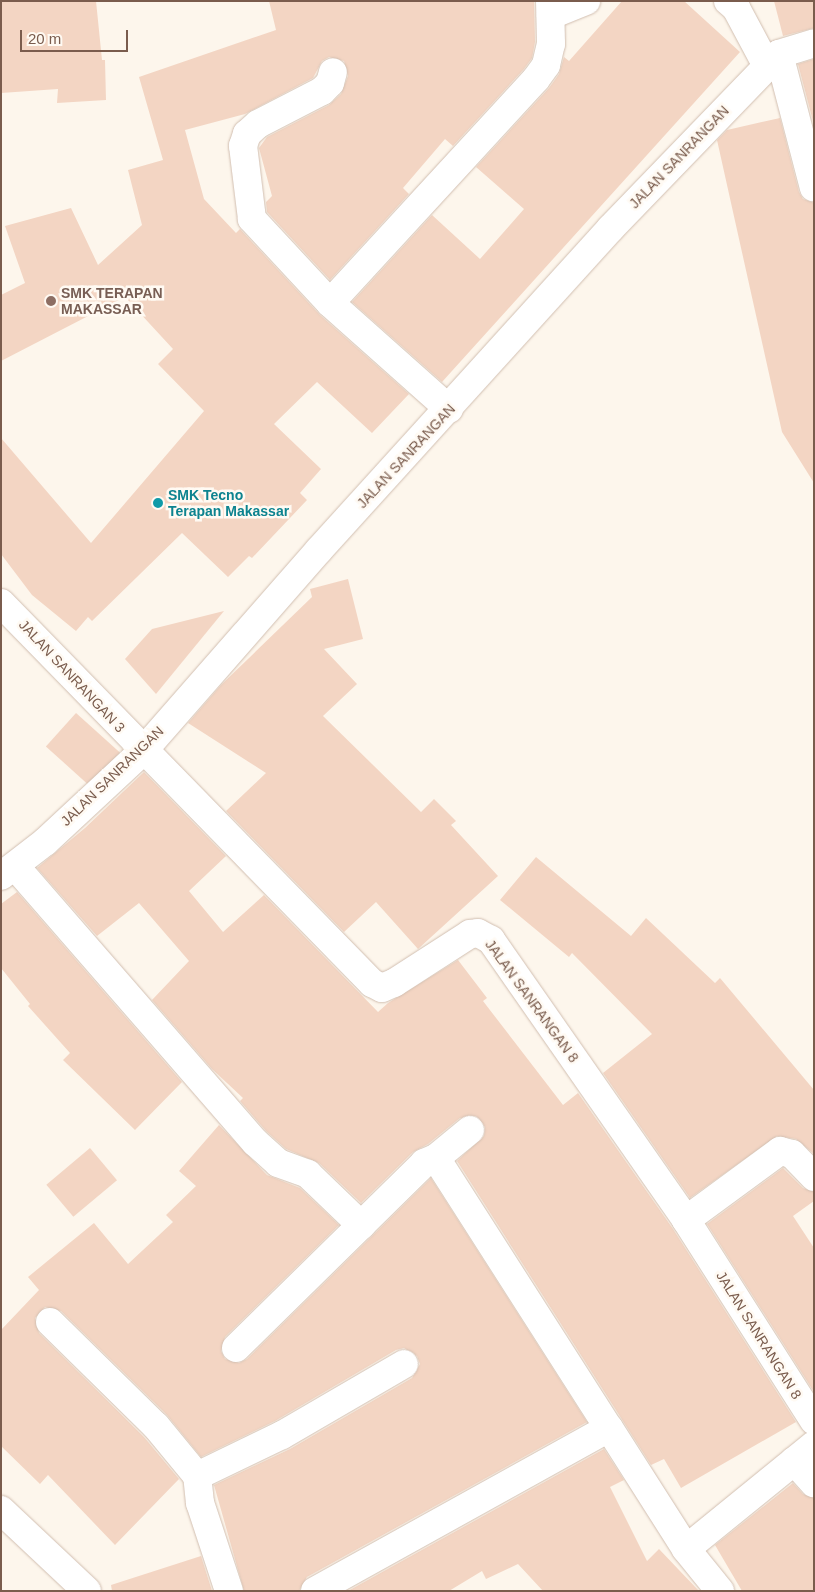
<!DOCTYPE html>
<style>
body{margin:0}
#map{position:relative;width:815px;height:1592px;overflow:hidden;background:#fdf6ec;font-family:Helvetica,sans-serif}
div>[style]{position:absolute}
.building>*{inset:0;background:#f3d5c3;transform-origin:0 0}
.roads{filter:drop-shadow(0 0 1px #d1beb0) drop-shadow(0 0 1px #d1beb0)}
.minor>*{height:28px;margin:-14px;padding:0 14px;transform-origin:14px;border-radius:14px;background:#fff}
.dots>*{width:14px;height:14px;translate:-50% -50%;box-sizing:border-box;border:2px solid #fffaf3;border-radius:50%}
span{translate:-50% -50%;white-space:nowrap;text-align:center;line-height:1.15;-webkit-text-stroke:5px #fffaf3;paint-order:stroke}
.street-label{font-size:14px;color:#7a5c4d}
.education-label{font-size:14px;color:#785e54;font-weight:700}
.left{translate:0 -50%;text-align:left}
.culture-label{font-size:14px;color:#0d838f;font-weight:700}
.frame{position:absolute;inset:0;border:2px solid #7a5c4d;pointer-events:none}
.scale{position:absolute;left:20px;top:30px;width:108px;height:22px;box-sizing:border-box;border:2px solid #7a5c4d;border-top:0;padding-left:6px;font-size:15px;line-height:18px;white-space:nowrap;color:#7a5c4d;-webkit-text-stroke:4px #fffaf3;paint-order:stroke}
</style>
<div id="map">
<div class="building">
<i style="clip-path:polygon(1px 1px,96px 1px,102px 60px,105px 60px,106px 100px,57px 103px,58px 89px,1px 93px)"></i>
<i style="clip-path:polygon(269px 1px,534px 1px,535px 42px,532px 58px,524px 69px,453px 146px,445px 139px,403px 188px,409px 194px,330px 280px,267px 212px,266px 202px,272px 196px,259px 148px,267px 137px,329px 105px,341px 94px,348px 76px,344px 61px,329px 57px,322px 61px,313px 78px,245px 114px,185px 130px,204px 199px,236px 233px,240px 229px,320px 315px,409px 394px,372px 433px,317px 382px,274px 424px,321px 469px,300px 493px,307px 500px,252px 558px,249px 556px,228px 577px,182px 533px,92px 621px,88px 617px,76px 631px,32px 595px,1px 554px,1px 438px,91px 543px,204px 411px,158px 364px,173px 349px,125px 297px,1px 361px,1px 295px,25px 283px,5px 226px,71px 208px,98px 265px,142px 225px,128px 170px,163px 160px,139px 77px,276px 30px)"></i>
<i style="clip-path:polygon(622px 1px,684px 1px,740px 52px,442px 382px,352px 302px,432px 215px,480px 259px,524px 209px,476px 167px,549px 88px,559px 74px,564px 57px,569px 61px)"></i>
<i style="clip-path:polygon(774px 1px,814px 1px,814px 28px,783px 36px)"></i>
<i style="clip-path:polygon(814px 59px,814px 125px,798px 64px)"></i>
<i style="clip-path:polygon(780px 118px,799px 192px,803px 199px,814px 203px,814px 483px,782px 432px,717px 140px,727px 130px)"></i>
<i style="clip-path:polygon(348px 579px,363px 639px,324px 649px,357px 684px,323px 716px,421px 812px,434px 799px,456px 821px,451px 825px,498px 876px,418px 949px,376px 902px,344px 932px,226px 811px,266px 773px,188px 723px,221px 685px,312px 597px,310px 589px)"></i>
<i style="clip-path:polygon(224px 611px,156px 694px,125px 659px,152px 629px)"></i>
<i style="left:76px;top:713px;width:59px;height:45px;rotate:42deg"></i>
<i style="clip-path:polygon(144px 772px,226px 856px,189px 891px,223px 932px,264px 895px,378px 1012px,388px 1003px,458px 960px,487px 998px,483px 1001px,563px 1105px,578px 1093px,673px 1229px,796px 1422px,681px 1488px,664px 1459px,651px 1465px,457px 1161px,484px 1136px,485px 1127px,476px 1116px,460px 1118px,428px 1144px,413px 1152px,361px 1203px,319px 1163px,286px 1149px,266px 1131px,240px 1101px,243px 1098px,212px 1069px,152px 1000px,189px 961px,139px 903px,97px 936px,37px 868px,85px 828px)"></i>
<i style="clip-path:polygon(536px 857px,631px 936px,646px 918px,715px 983px,720px 978px,814px 1090px,814px 1154px,796px 1139px,777px 1136px,690px 1198px,603px 1073px,652px 1034px,572px 953px,569px 957px,500px 900px)"></i>
<i style="clip-path:polygon(17px 892px,182px 1082px,135px 1130px,63px 1060px,70px 1053px,28px 1006px,30px 1004px,1px 968px,1px 904px)"></i>
<i style="clip-path:polygon(219px 1125px,267px 1175px,300px 1188px,339px 1225px,225px 1337px,221px 1351px,225px 1359px,239px 1363px,247px 1359px,431px 1178px,587px 1422px,307px 1577px,299px 1591px,244px 1591px,214px 1485px,290px 1449px,412px 1378px,420px 1364px,417px 1356px,404px 1348px,396px 1350px,275px 1421px,201px 1457px,167px 1415px,61px 1311px,45px 1307px,35px 1318px,39px 1333px,144px 1437px,179px 1479px,115px 1545px,48px 1475px,40px 1484px,1px 1446px,1px 1330px,39px 1290px,28px 1277px,94px 1223px,128px 1264px,173px 1222px,166px 1215px,196px 1186px,179px 1171px)"></i>
<i style="left:90px;top:1148px;width:42px;height:57px;rotate:50deg"></i>
<i style="clip-path:polygon(783px 1168px,803px 1188px,814px 1192px,814px 1201px,793px 1216px,814px 1248px,814px 1392px,707px 1224px)"></i>
<i style="clip-path:polygon(604px 1449px,624px 1480px,610px 1487px,647px 1561px,659px 1549px,699px 1591px,543px 1591px,518px 1564px,486px 1579px,482px 1571px,449px 1591px,348px 1591px)"></i>
<i style="clip-path:polygon(793px 1483px,803px 1494px,814px 1498px,814px 1591px,742px 1591px,715px 1545px)"></i>
<i style="clip-path:polygon(201px 1556px,212px 1591px,112px 1591px,111px 1585px)"></i>
</div>
<div class="roads">
<div class="minor">
<i style="left:728px;top:1px;width:11px;rotate:41deg"></i>
<i style="left:736px;top:8px;width:66px;rotate:61.9deg"></i>
<i style="left:551px;top:15px;width:38px;rotate:-22deg"></i>
<i style="left:779px;top:54px;width:138px;rotate:75.4deg"></i>
<i style="left:330px;top:303px;width:115px;rotate:-132.9deg"></i>
<i style="left:252px;top:219px;width:74px;rotate:-97deg"></i>
<i style="left:243px;top:146px;width:13px;rotate:-72deg"></i>
<i style="left:247px;top:134px;width:15px;rotate:-42deg"></i>
<i style="left:258px;top:124px;width:72px;rotate:-27.3deg"></i>
<i style="left:322px;top:91px;width:11px;rotate:-45deg"></i>
<i style="left:330px;top:83px;width:11px;rotate:-75deg"></i>
<i style="left:449px;top:409px;width:159px;rotate:-138.3deg"></i>
<i style="left:330px;top:303px;width:304px;rotate:-47.4deg"></i>
<i style="left:536px;top:79px;width:17px;rotate:-54deg"></i>
<i style="left:546px;top:65px;width:22px;rotate:-77deg"></i>
<i style="left:551px;top:44px;width:43px;rotate:-91.3deg"></i>
<i style="left:1px;top:603px;width:531px;rotate:45.69deg"></i>
<i style="left:372px;top:983px;width:11px;rotate:27deg"></i>
<i style="left:382px;top:988px;width:13px;rotate:-23deg"></i>
<i style="left:394px;top:983px;width:90px;rotate:-32.8deg"></i>
<i style="left:470px;top:934px;width:8px;rotate:-7deg"></i>
<i style="left:478px;top:933px;width:15px;rotate:28deg"></i>
<i style="left:491px;top:940px;width:341px;rotate:55.1deg"></i>
<i style="left:686px;top:1220px;width:238px;rotate:57.5deg"></i>
<i style="left:15px;top:866px;width:366px;rotate:49deg"></i>
<i style="left:255px;top:1142px;width:31px;rotate:42deg"></i>
<i style="left:278px;top:1163px;width:32px;rotate:20deg"></i>
<i style="left:308px;top:1174px;width:74px;rotate:43.9deg"></i>
<i style="left:1px;top:876px;width:56px;rotate:-37.7deg"></i>
<i style="left:45px;top:842px;width:134px;rotate:-42.9deg"></i>
<i style="left:143px;top:751px;width:267px;rotate:-48.8deg"></i>
<i style="left:319px;top:550px;width:433px;rotate:-47.8deg"></i>
<i style="left:610px;top:229px;width:243px;rotate:-46deg"></i>
<i style="left:779px;top:54px;width:37px;rotate:-17deg"></i>
<i style="left:436px;top:1158px;width:44px;rotate:-39.5deg"></i>
<i style="left:686px;top:1220px;width:117px;rotate:-36.3deg"></i>
<i style="left:780px;top:1151px;width:12px;rotate:14deg"></i>
<i style="left:792px;top:1154px;width:32px;rotate:46deg"></i>
<i style="left:50px;top:1322px;width:148px;rotate:44.5deg"></i>
<i style="left:156px;top:1426px;width:65px;rotate:50.6deg"></i>
<i style="left:236px;top:1348px;width:264px;rotate:-44.5deg"></i>
<i style="left:424px;top:1163px;width:13px;rotate:-23deg"></i>
<i style="left:436px;top:1158px;width:321px;rotate:57.4deg"></i>
<i style="left:794px;top:1461px;width:30px;rotate:48deg"></i>
<i style="left:1px;top:1510px;width:118px;rotate:43.3deg"></i>
<i style="left:686px;top:1549px;width:54px;rotate:51deg"></i>
<i style="left:229px;top:1591px;width:93px;rotate:-108.2deg"></i>
<i style="left:200px;top:1503px;width:27px;rotate:-96deg"></i>
<i style="left:197px;top:1476px;width:94px;rotate:-25.8deg"></i>
<i style="left:282px;top:1435px;width:141px;rotate:-30.2deg"></i>
<i style="left:315px;top:1591px;width:336px;rotate:-29deg"></i>
<i style="left:609px;top:1428px;width:143px;rotate:57.5deg"></i>
<i style="left:686px;top:1549px;width:165px;rotate:-39.1deg"></i>
</div>
</div>
<div class="dots">
<i style="left:51px;top:301px;background:#8d6e63"></i>
<i style="left:158px;top:503px;background:#0f9aa8"></i>
</div>
<div class="street-label">
<span style="left:679px;top:157px;rotate:-46deg">JALAN SANRANGAN</span>
<span style="left:406px;top:456px;rotate:-47deg">JALAN SANRANGAN</span>
<span style="left:72px;top:676px;rotate:47deg">JALAN SANRANGAN 3</span>
<span style="left:112px;top:776px;rotate:-44deg">JALAN SANRANGAN</span>
<span style="left:532px;top:1001px;rotate:54deg">JALAN SANRANGAN 8</span>
<span style="left:759px;top:1335px;rotate:58deg">JALAN SANRANGAN 8</span>
</div>
<div class="education-label">
<span class="left" style="left:61px;top:301px">SMK TERAPAN<br>MAKASSAR</span>
</div>
<div class="culture-label">
<span class="left" style="left:168px;top:503px">SMK Tecno<br>Terapan Makassar</span>
</div>
<div class="frame"></div>
<div class="scale">20 m</div>
</div>
